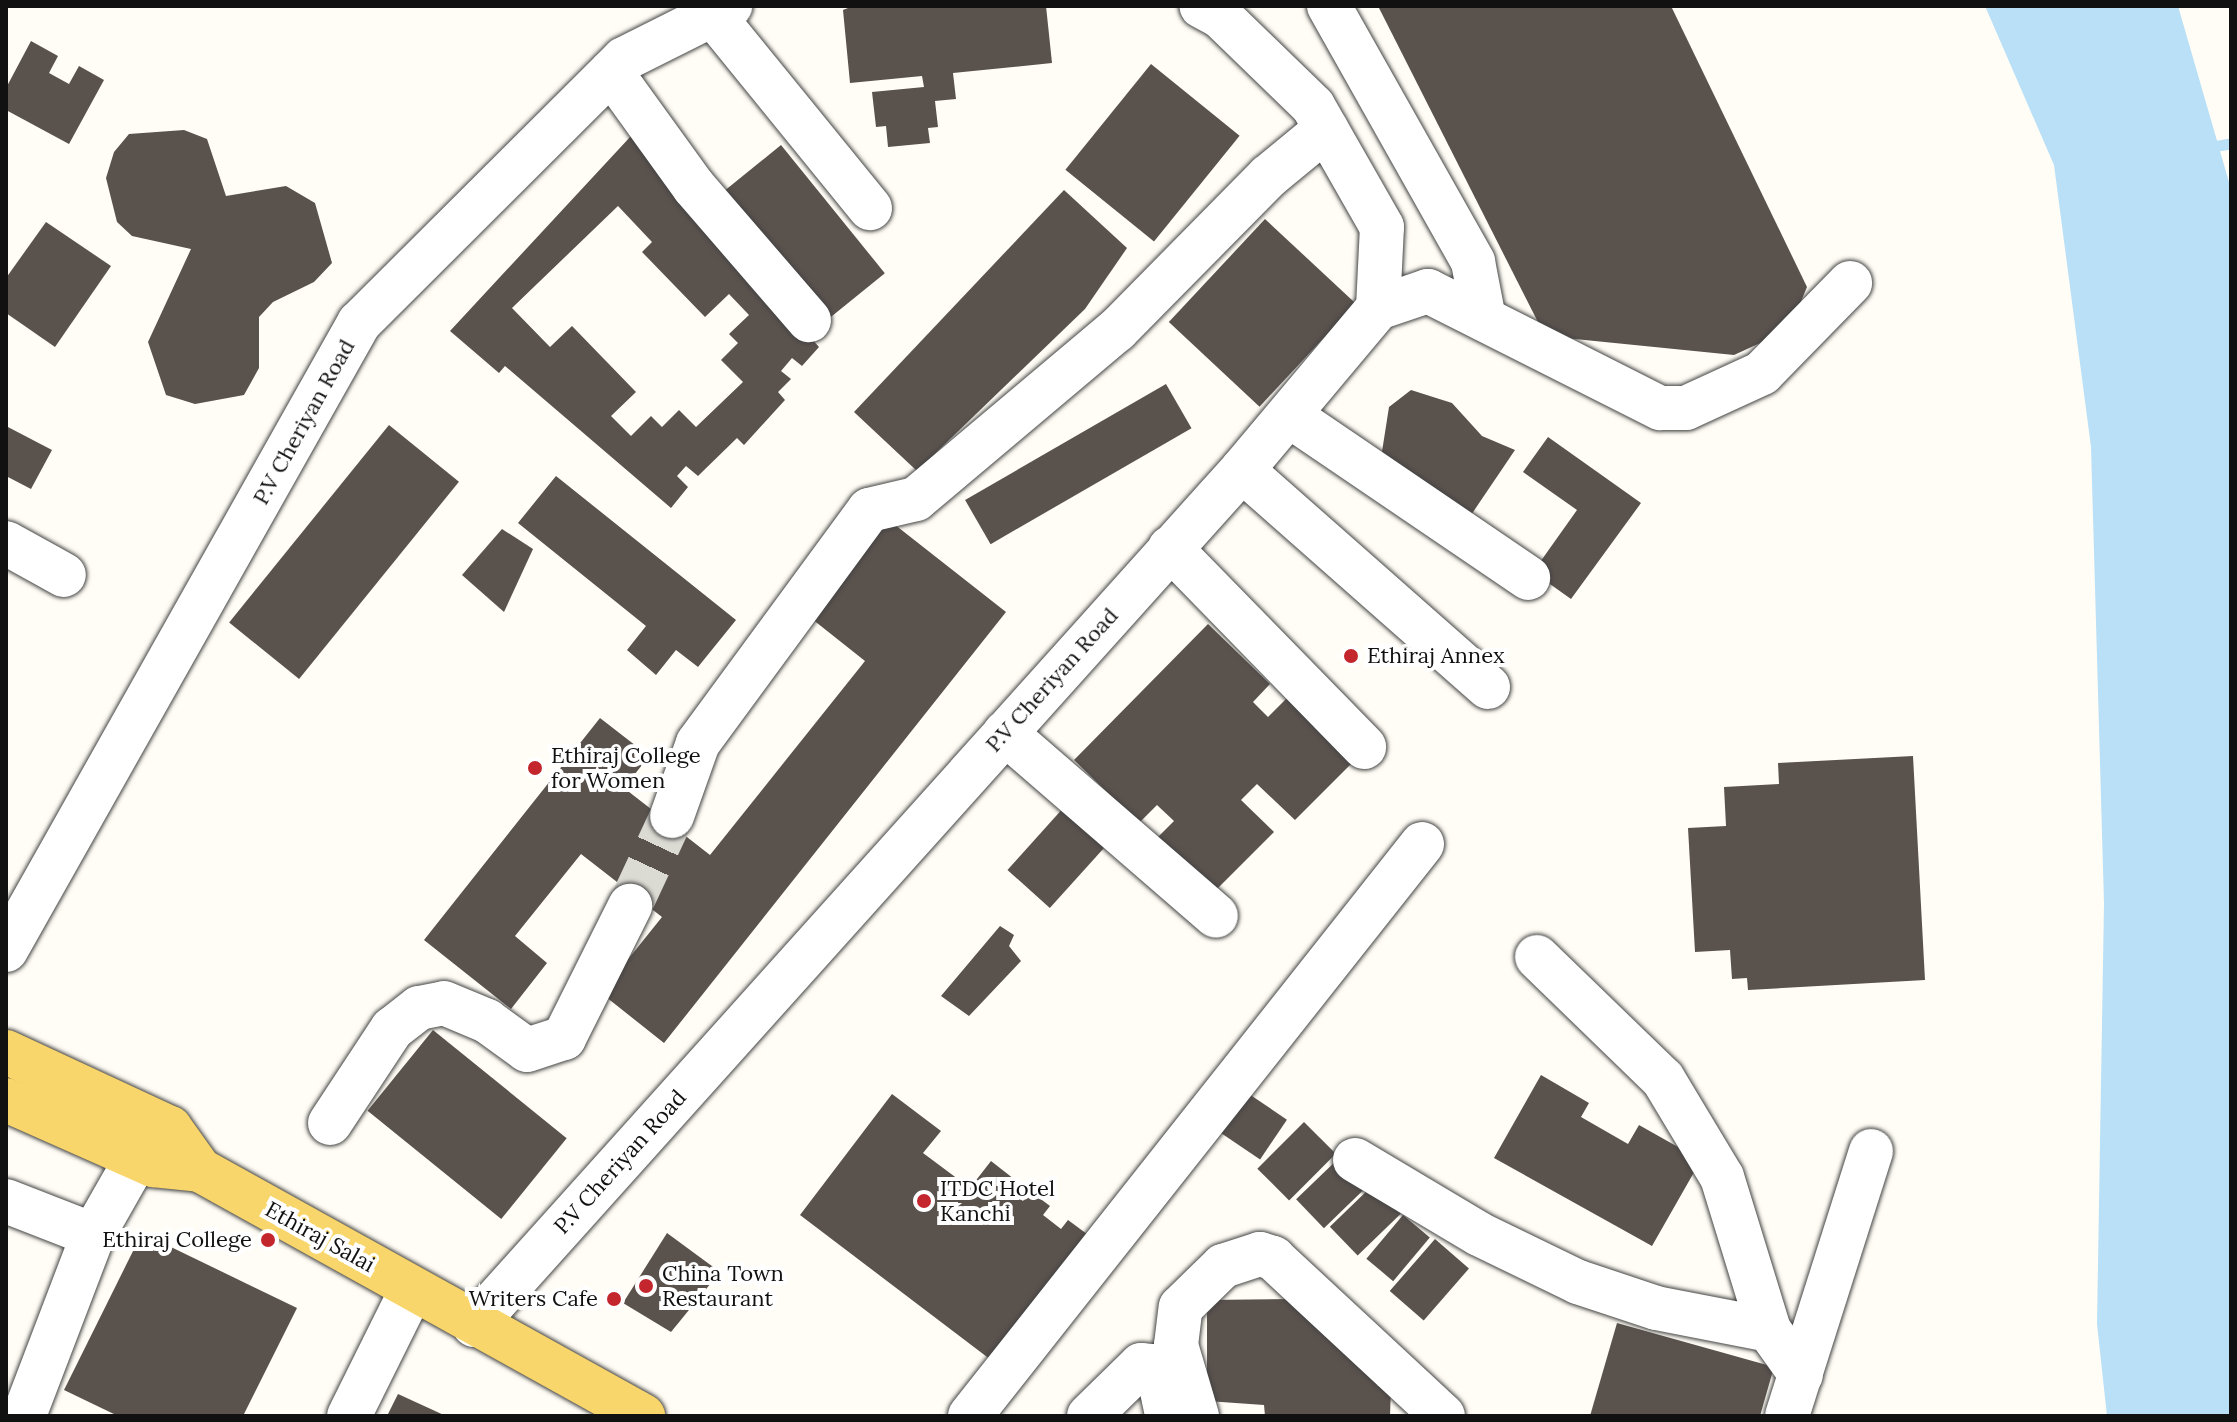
<!DOCTYPE html>
<style>
body{margin:0}
#map{position:relative;width:2237px;height:1422px;overflow:hidden;background:#fffdf5;font-family:Lora,serif}
div>[style]{position:absolute}
.water>*{inset:0;background:#b9e0f7}
.stream>*{height:11px;margin:-5.5px;padding:0 5.5px;transform-origin:5.5px;border-radius:5.5px;background:#b9e0f7}
.building>*{inset:0;background:#5a524d;transform-origin:0 0}
.minor-tunnel>*{height:44px;margin-top:-22px;transform-origin:0;background:repeating-linear-gradient(90deg,#dbdad3 0 44px,transparent 0 66px)}
.roads{filter:drop-shadow(0 0 2px #444) drop-shadow(0 0 2px #444)}
.minor>*{height:44px;margin:-22px;padding:0 22px;transform-origin:22px;border-radius:22px;background:#fff}
.major>*{height:44px;margin:-22px;padding:0 22px;transform-origin:22px;border-radius:22px;background:#f9d66b}
.dots>*{width:22px;height:22px;translate:-50% -50%;box-sizing:border-box;border:4px solid #fff;border-radius:50%}
span{translate:-50% -50%;white-space:nowrap;text-align:center;line-height:1.15;-webkit-text-stroke:8px #fff;paint-order:stroke}
.street-label{font-size:22px;color:#111}
.poi-label{font-size:22px;color:#111}
.left{translate:0 -50%;text-align:left}
.right{translate:-100% -50%;text-align:right}
.frame{position:absolute;inset:0;border:8px solid #111;pointer-events:none}
</style>
<div id="map">
<div class="water">
<i style="clip-path:polygon(1985px 6px,2178px 6px,2231px 189px,2231px 1416px,2107px 1416px,2097px 1324px,2104px 903px,2091px 447px,2054px 165px)"></i>
</div>
<div class="stream">
<i style="left:2204px;top:148px;width:27px;rotate:-10deg"></i>
</div>
<div class="building">
<i style="clip-path:polygon(853px 6px,1046px 6px,1052px 63px,953px 73px,956px 99px,935px 101px,938px 127px,928px 128px,930px 143px,888px 147px,886px 126px,876px 127px,872px 92px,924px 87px,922px 76px,850px 83px,843px 10px)"></i>
<i style="clip-path:polygon(1378px 6px,1671px 6px,1807px 287px,1789px 330px,1734px 355px,1545px 336px)"></i>
<i style="clip-path:polygon(31px 41px,58px 56px,49px 73px,69px 84px,79px 66px,104px 80px,69px 144px,6px 110px,6px 88px)"></i>
<i style="left:1151px;top:64px;width:114px;height:136px;rotate:39deg"></i>
<i style="clip-path:polygon(184px 130px,207px 139px,226px 196px,286px 186px,315px 203px,332px 263px,314px 282px,273px 302px,259px 317px,259px 368px,244px 395px,195px 404px,166px 395px,148px 342px,191px 249px,132px 236px,117px 222px,106px 178px,114px 152px,129px 134px)"></i>
<i style="clip-path:polygon(evenodd,631px 136px,819px 347px,802px 366px,792px 358px,781px 371px,791px 379px,778px 392px,785px 400px,744px 445px,737px 438px,698px 476px,686px 466px,677px 476px,688px 487px,671px 508px,505px 366px,499px 373px,450px 331px,631px 136px,618px 206px,652px 242px,642px 252px,705px 317px,729px 294px,749px 315px,729px 334px,738px 343px,721px 360px,743px 382px,696px 427px,679px 410px,662px 427px,651px 416px,631px 436px,611px 416px,636px 392px,572px 326px,550px 347px,512px 308px,618px 206px)"></i>
<i style="left:781px;top:145px;width:165px;height:79px;rotate:51deg"></i>
<i style="clip-path:polygon(1064px 190px,1127px 248px,1085px 309px,917px 471px,854px 412px)"></i>
<i style="left:1265px;top:219px;width:124px;height:141px;rotate:43deg"></i>
<i style="clip-path:polygon(46px 222px,111px 266px,55px 347px,6px 313px,6px 278px)"></i>
<i style="left:1166px;top:384px;width:51px;height:232px;rotate:60deg"></i>
<i style="clip-path:polygon(1411px 390px,1452px 403px,1482px 436px,1515px 450px,1469px 518px,1381px 458px,1389px 407px)"></i>
<i style="left:389px;top:425px;width:90px;height:254px;rotate:39deg"></i>
<i style="clip-path:polygon(6px 426px,52px 450px,31px 489px,6px 476px)"></i>
<i style="clip-path:polygon(1548px 437px,1641px 503px,1571px 599px,1533px 572px,1577px 510px,1523px 472px)"></i>
<i style="clip-path:polygon(556px 476px,736px 620px,698px 667px,676px 650px,656px 675px,627px 650px,646px 626px,518px 523px)"></i>
<i style="clip-path:polygon(885px 517px,1006px 612px,664px 1043px,601px 993px,662px 917px,581px 854px,515px 936px,547px 963px,511px 1009px,424px 940px,600px 718px,649px 756px,624px 788px,710px 855px,865px 661px,807px 615px)"></i>
<i style="clip-path:polygon(502px 529px,533px 549px,504px 612px,462px 575px)"></i>
<i style="clip-path:polygon(1208px 624px,1270px 684px,1253px 702px,1268px 717px,1287px 698px,1354px 761px,1295px 820px,1257px 784px,1241px 800px,1274px 832px,1212px 894px,1156px 839px,1174px 821px,1157px 805px,1139px 823px,1074px 760px)"></i>
<i style="clip-path:polygon(1913px 756px,1925px 980px,1748px 990px,1747px 978px,1732px 979px,1730px 950px,1695px 952px,1688px 828px,1726px 826px,1724px 787px,1779px 784px,1778px 763px)"></i>
<i style="left:1065px;top:806px;width:57px;height:86px;rotate:42deg"></i>
<i style="clip-path:polygon(1000px 926px,1014px 935px,1009px 946px,1021px 961px,969px 1016px,941px 996px)"></i>
<i style="left:433px;top:1030px;width:172px;height:104px;rotate:39deg"></i>
<i style="clip-path:polygon(1541px 1075px,1589px 1103px,1581px 1117px,1628px 1144px,1639px 1125px,1701px 1160px,1652px 1246px,1494px 1158px)"></i>
<i style="left:1243px;top:1090px;width:53px;height:48px;rotate:34deg"></i>
<i style="clip-path:polygon(892px 1094px,941px 1131px,923px 1153px,970px 1188px,991px 1161px,1014px 1179px,1006px 1189px,1023px 1201px,1030px 1191px,1050px 1206px,1043px 1215px,1061px 1229px,1068px 1220px,1091px 1237px,995px 1363px,800px 1215px)"></i>
<i style="left:1304px;top:1122px;width:45px;height:66px;rotate:45deg"></i>
<i style="left:1340px;top:1157px;width:40px;height:61px;rotate:46deg"></i>
<i style="left:1373px;top:1185px;width:40px;height:60px;rotate:46deg"></i>
<i style="left:1403px;top:1215px;width:35px;height:57px;rotate:40deg"></i>
<i style="clip-path:polygon(142px 1233px,297px 1308px,243px 1416px,118px 1416px,64px 1390px)"></i>
<i style="clip-path:polygon(667px 1233px,720px 1272px,671px 1332px,623px 1303px)"></i>
<i style="left:1435px;top:1239px;width:45px;height:69px;rotate:41deg"></i>
<i style="clip-path:polygon(1297px 1299px,1297px 1311px,1316px 1311px,1378px 1360px,1377px 1386px,1391px 1386px,1390px 1416px,1265px 1416px,1264px 1405px,1207px 1401px,1207px 1300px)"></i>
<i style="clip-path:polygon(1617px 1323px,1774px 1367px,1760px 1416px,1590px 1416px)"></i>
<i style="clip-path:polygon(398px 1394px,446px 1416px,387px 1416px)"></i>
</div>
<div class="minor-tunnel">
<i style="left:630px;top:906px;width:99px;rotate:-65deg"></i>
</div>
<div class="roads">
<div class="minor">
<i style="left:1329px;top:6px;width:294px;rotate:60.6deg"></i>
<i style="left:1473px;top:262px;width:58px;rotate:79.1deg"></i>
<i style="left:713px;top:15px;width:249px;rotate:50.9deg"></i>
<i style="left:611px;top:72px;width:142px;rotate:54.2deg"></i>
<i style="left:694px;top:187px;width:176px;rotate:49.2deg"></i>
<i style="left:1378px;top:308px;width:53px;rotate:-18.8deg"></i>
<i style="left:1428px;top:291px;width:260px;rotate:26.8deg"></i>
<i style="left:1660px;top:408px;width:26px"></i>
<i style="left:1686px;top:408px;width:84px;rotate:-24.7deg"></i>
<i style="left:1762px;top:373px;width:126px;rotate:-45.6deg"></i>
<i style="left:1290px;top:416px;width:288px;rotate:34.2deg"></i>
<i style="left:1242px;top:470px;width:328px;rotate:41.4deg"></i>
<i style="left:6px;top:543px;width:66px;rotate:28.9deg"></i>
<i style="left:1170px;top:548px;width:278px;rotate:45.7deg"></i>
<i style="left:1005px;top:733px;width:279px;rotate:40.9deg"></i>
<i style="left:672px;top:816px;width:77px;rotate:-70.4deg"></i>
<i style="left:698px;top:743px;width:289px;rotate:-53.7deg"></i>
<i style="left:869px;top:510px;width:48px;rotate:-13.2deg"></i>
<i style="left:916px;top:499px;width:263px;rotate:-40.1deg"></i>
<i style="left:1117px;top:330px;width:216px;rotate:-45.4deg"></i>
<i style="left:1269px;top:176px;width:74px;rotate:-39.5deg"></i>
<i style="left:6px;top:950px;width:720px;rotate:-60.62deg"></i>
<i style="left:359px;top:323px;width:374px;rotate:-44.9deg"></i>
<i style="left:624px;top:59px;width:119px;rotate:-26.6deg"></i>
<i style="left:1537px;top:957px;width:175px;rotate:44.1deg"></i>
<i style="left:1663px;top:1079px;width:114px;rotate:59deg"></i>
<i style="left:1722px;top:1177px;width:160px;rotate:72.9deg"></i>
<i style="left:1769px;top:1330px;width:55px;rotate:54.6deg"></i>
<i style="left:330px;top:1123px;width:113px;rotate:-56.6deg"></i>
<i style="left:392px;top:1029px;width:34px;rotate:-38deg"></i>
<i style="left:419px;top:1008px;width:25px;rotate:-11deg"></i>
<i style="left:444px;top:1003px;width:47px;rotate:22.7deg"></i>
<i style="left:487px;top:1021px;width:49px;rotate:35.9deg"></i>
<i style="left:527px;top:1050px;width:39px;rotate:-18deg"></i>
<i style="left:564px;top:1038px;width:148px;rotate:-63.4deg"></i>
<i style="left:1355px;top:1160px;width:144px;rotate:30.8deg"></i>
<i style="left:1479px;top:1234px;width:110px;rotate:25.9deg"></i>
<i style="left:1578px;top:1282px;width:82px;rotate:18.4deg"></i>
<i style="left:1656px;top:1308px;width:115px;rotate:11deg"></i>
<i style="left:6px;top:1201px;width:93px;rotate:21.3deg"></i>
<i style="left:93px;top:1235px;width:194px;rotate:110.9deg"></i>
<i style="left:93px;top:1235px;width:91px;rotate:-60.3deg"></i>
<i style="left:474px;top:1325px;width:1149px;rotate:-48.07deg"></i>
<i style="left:1242px;top:470px;width:212px;rotate:-50deg"></i>
<i style="left:1378px;top:308px;width:81px;rotate:-87.2deg"></i>
<i style="left:1382px;top:227px;width:139px;rotate:-119.7deg"></i>
<i style="left:1313px;top:106px;width:129px;rotate:-135.9deg"></i>
<i style="left:1220px;top:16px;width:21px;rotate:-152deg"></i>
<i style="left:349px;top:1416px;width:142px;rotate:-63.6deg"></i>
<i style="left:970px;top:1416px;width:729px;rotate:-51.68deg"></i>
<i style="left:1089px;top:1416px;width:73px;rotate:-44.4deg"></i>
<i style="left:1141px;top:1365px;width:12px;rotate:5deg"></i>
<i style="left:1153px;top:1366px;width:13px;rotate:61deg"></i>
<i style="left:1159px;top:1377px;width:40px;rotate:78deg"></i>
<i style="left:1197px;top:1416px;width:74px;rotate:-106.5deg"></i>
<i style="left:1176px;top:1345px;width:38px;rotate:-83deg"></i>
<i style="left:1181px;top:1307px;width:59px;rotate:-44.3deg"></i>
<i style="left:1223px;top:1266px;width:39px;rotate:-18deg"></i>
<i style="left:1260px;top:1254px;width:14px;rotate:17deg"></i>
<i style="left:1273px;top:1258px;width:232px;rotate:42.9deg"></i>
<i style="left:1787px;top:1416px;width:278px;rotate:-72.4deg"></i>
</div>
<div class="major">
<i style="left:6px;top:1052px;width:181px;rotate:24.9deg"></i>
<i style="left:170px;top:1128px;width:52px;rotate:54.5deg"></i>
<i style="left:200px;top:1170px;width:507px;rotate:29.04deg"></i>
<i style="left:6px;top:1100px;width:161px;rotate:23.9deg"></i>
<i style="left:153px;top:1165px;width:47px;rotate:6.1deg"></i>
</div>
</div>
<div class="dots">
<i style="left:1351px;top:656px;background:#c4262e"></i>
<i style="left:535px;top:768px;background:#c4262e"></i>
<i style="left:924px;top:1201px;background:#c4262e"></i>
<i style="left:268px;top:1240px;background:#c4262e"></i>
<i style="left:646px;top:1286px;background:#c4262e"></i>
<i style="left:614px;top:1299px;background:#c4262e"></i>
</div>
<div class="street-label">
<span style="left:304px;top:422px;rotate:-61deg">P.V Cheriyan Road</span>
<span style="left:1052px;top:680px;rotate:-48deg">P.V Cheriyan Road</span>
<span style="left:620px;top:1162px;rotate:-48deg">P.V Cheriyan Road</span>
<span style="left:320px;top:1237px;rotate:29deg">Ethiraj Salai</span>
</div>
<div class="poi-label">
<span class="left" style="left:1367px;top:656px">Ethiraj Annex</span>
<span class="left" style="left:551px;top:768px">Ethiraj College<br>for Women</span>
<span class="left" style="left:940px;top:1201px">ITDC Hotel<br>Kanchi</span>
<span class="right" style="left:252px;top:1240px">Ethiraj College</span>
<span class="left" style="left:662px;top:1286px">China Town<br>Restaurant</span>
<span class="right" style="left:598px;top:1299px">Writers Cafe</span>
</div>
<div class="frame"></div>
</div>
